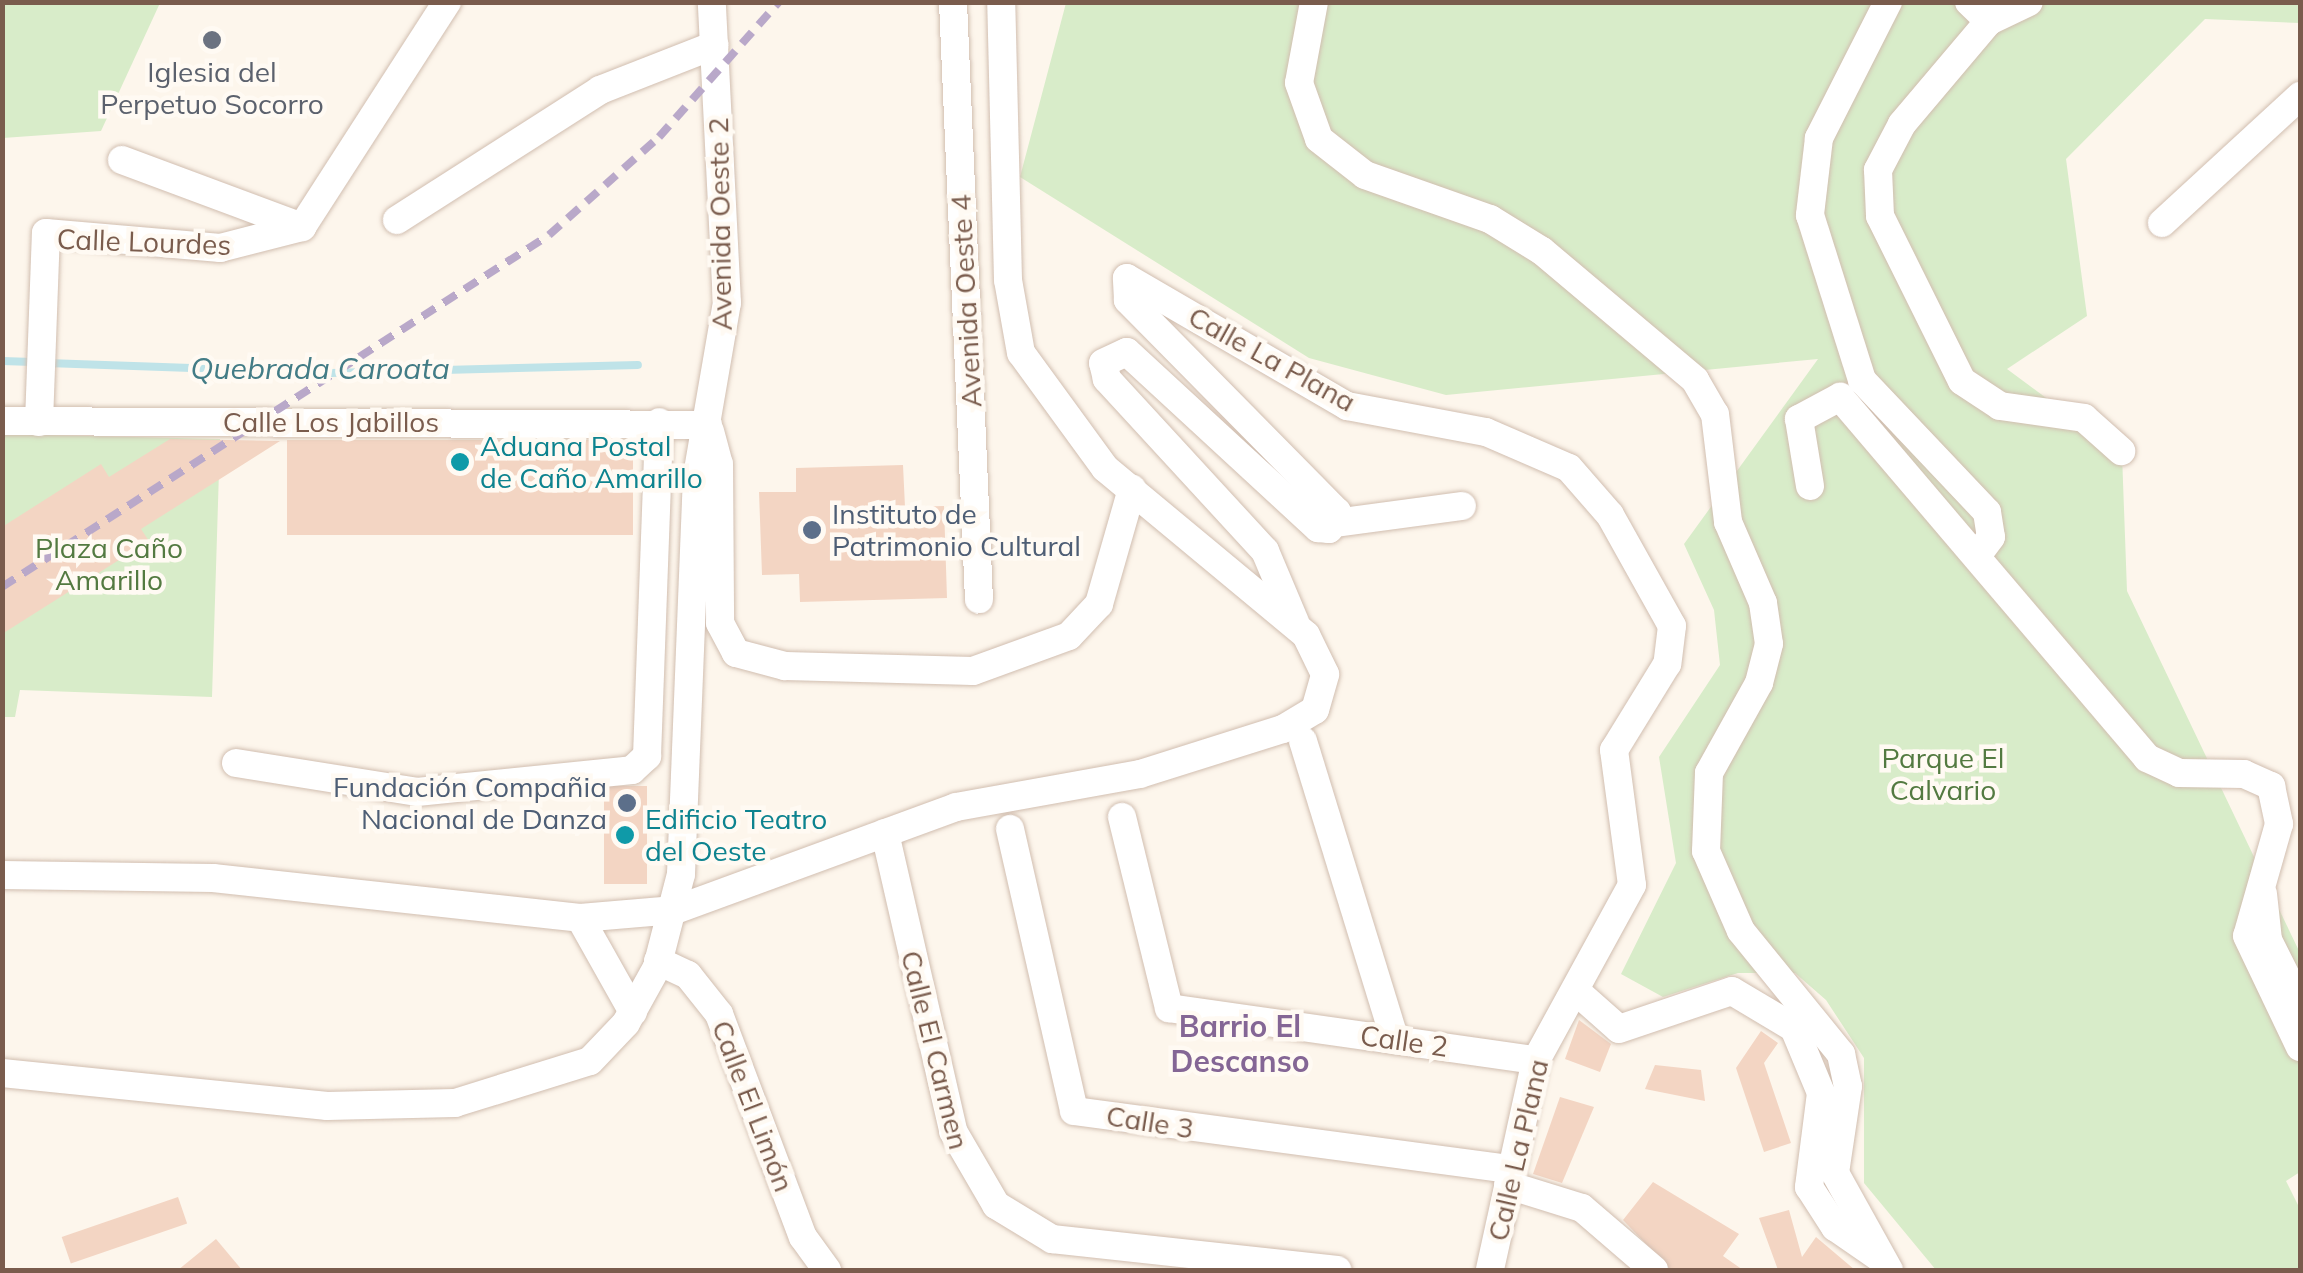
<!DOCTYPE html>
<meta charset="utf-8">
<style>
body{margin:0}
#map{position:relative;width:2303px;height:1273px;overflow:hidden;background:#fdf6ec;font-family:Mulish,sans-serif}
div>[style]{position:absolute}
.green>*{inset:0;background:#d8ecc9}
.stream>*{height:8px;margin:-4px;padding:0 4px;transform-origin:4px;border-radius:4px;background:#bfe3e8}
.building>*{inset:0;background:#f3d5c3;transform-origin:0 0}
.roads{filter:drop-shadow(0 0 2px #d1beb0) drop-shadow(0 0 2px #d1beb0)}
.street>*{height:28px;margin:-14px;padding:0 14px;transform-origin:14px;border-radius:14px;background:#fff}
.rail>*{height:8px;margin-top:-4px;transform-origin:0;background:repeating-linear-gradient(90deg,#b9a8c9 0 15px,transparent 0 25px)}
.dots>*{width:28px;height:28px;translate:-50% -50%;box-sizing:border-box;border:5px solid #fffaf3;border-radius:50%}
span{translate:-50% -50%;white-space:nowrap;text-align:center;line-height:1.15;-webkit-text-stroke:9px #fffaf3;paint-order:stroke}
.worship-label{font-size:28px;color:#5b616d}
.street-label{font-size:28px;color:#7a5c4d}
.culture-label{font-size:28px;color:#0d838f}
.left{translate:0 -50%;text-align:left}
.service-label{font-size:28px;color:#4e5e75}
.right{translate:-100% -50%;text-align:right}
.park-label{font-size:28px;color:#537a41}
.water-label{font-size:30px;color:#437c86;font-style:italic}
.neighbourhood-label{font-size:30px;color:#846695;font-weight:700}
.frame{position:absolute;inset:0;border:5px solid #7a5c4d;pointer-events:none}
</style>
<div id="map">
<div class="green">
<i style="clip-path:polygon(3px 2px,160px 3px,101px 131px,3px 138px)"></i>
<i style="clip-path:polygon(1066px 3px,2300px 3px,2300px 23px,2205px 19px,2066px 159px,2087px 316px,2007px 369px,2122px 454px,2127px 591px,2300px 953px,2300px 1172px,2286px 1181px,2300px 1209px,2300px 1270px,1936px 1270px,1864px 1183px,1864px 1058px,1826px 1000px,1795px 973px,1738px 973px,1663px 997px,1621px 974px,1676px 863px,1659px 757px,1720px 665px,1714px 610px,1684px 544px,1818px 359px,1446px 395px,1309px 358px,1020px 177px)"></i>
<i style="clip-path:polygon(3px 434px,220px 439px,212px 697px,20px 690px,15px 717px,3px 717px)"></i>
</div>
<div class="stream">
<i style="left:2px;top:361px;width:31px;rotate:2deg"></i>
<i style="left:47px;top:363px;width:284px;rotate:2deg"></i>
<i style="left:331px;top:373px;width:307px;rotate:-1.5deg"></i>
</div>
<div class="building">
<i style="clip-path:polygon(170px 439px,280px 441px,141px 529px,149px 541px,2px 634px,2px 527px,101px 464px,109px 477px)"></i>
<i style="left:287px;top:440px;width:346px;height:95px"></i>
<i style="clip-path:polygon(903px 465px,905px 507px,944px 506px,947px 598px,800px 602px,799px 574px,762px 575px,759px 492px,796px 492px,796px 468px)"></i>
<i style="left:647px;top:786px;width:98px;height:43px;rotate:90deg"></i>
<i style="clip-path:polygon(1579px 1020px,1611px 1044px,1600px 1072px,1565px 1059px)"></i>
<i style="clip-path:polygon(1761px 1031px,1778px 1043px,1764px 1063px,1791px 1143px,1764px 1152px,1736px 1068px)"></i>
<i style="clip-path:polygon(1655px 1065px,1701px 1070px,1705px 1101px,1645px 1089px)"></i>
<i style="clip-path:polygon(1560px 1097px,1594px 1107px,1562px 1183px,1533px 1174px)"></i>
<i style="clip-path:polygon(1653px 1182px,1739px 1234px,1723px 1256px,1743px 1270px,1671px 1270px,1623px 1220px)"></i>
<i style="left:178px;top:1197px;width:28px;height:123px;rotate:71deg"></i>
<i style="clip-path:polygon(1789px 1210px,1802px 1257px,1816px 1237px,1855px 1270px,1778px 1270px,1759px 1218px)"></i>
<i style="clip-path:polygon(216px 1239px,242px 1270px,178px 1270px)"></i>
</div>
<div class="roads">
<div class="street">
<i style="left:953px;top:2px;width:598px;rotate:87.51deg"></i>
<i style="left:1314px;top:2px;width:82px;rotate:100.5deg"></i>
<i style="left:1299px;top:83px;width:59px;rotate:70.3deg"></i>
<i style="left:1319px;top:139px;width:58px;rotate:38deg"></i>
<i style="left:1365px;top:175px;width:133px;rotate:19.4deg"></i>
<i style="left:1490px;top:219px;width:61px;rotate:31.6deg"></i>
<i style="left:1542px;top:251px;width:200px;rotate:40.1deg"></i>
<i style="left:1695px;top:380px;width:39px;rotate:60deg"></i>
<i style="left:1715px;top:414px;width:109px;rotate:83.1deg"></i>
<i style="left:1728px;top:522px;width:88px;rotate:66.6deg"></i>
<i style="left:1763px;top:603px;width:41px;rotate:81.7deg"></i>
<i style="left:1769px;top:644px;width:40px;rotate:104.4deg"></i>
<i style="left:1759px;top:683px;width:103px;rotate:119.1deg"></i>
<i style="left:1709px;top:773px;width:78px;rotate:92.2deg"></i>
<i style="left:1706px;top:851px;width:87px;rotate:66.4deg"></i>
<i style="left:1741px;top:931px;width:159px;rotate:50.9deg"></i>
<i style="left:1841px;top:1054px;width:33px;rotate:78deg"></i>
<i style="left:1848px;top:1086px;width:88px;rotate:98.5deg"></i>
<i style="left:1835px;top:1173px;width:111px;rotate:60.9deg"></i>
<i style="left:1888px;top:2px;width:153px;rotate:116.9deg"></i>
<i style="left:1819px;top:138px;width:78px;rotate:96.7deg"></i>
<i style="left:1810px;top:215px;width:173px;rotate:72.5deg"></i>
<i style="left:1862px;top:380px;width:182px;rotate:46.6deg"></i>
<i style="left:1987px;top:512px;width:25px;rotate:81deg"></i>
<i style="left:1991px;top:537px;width:20px;rotate:127deg"></i>
<i style="left:1969px;top:2px;width:28px;rotate:44deg"></i>
<i style="left:1989px;top:21px;width:135px;rotate:130.2deg"></i>
<i style="left:1902px;top:124px;width:52px;rotate:117.6deg"></i>
<i style="left:1878px;top:170px;width:46px;rotate:87.5deg"></i>
<i style="left:1880px;top:216px;width:184px;rotate:63.6deg"></i>
<i style="left:1962px;top:381px;width:45px;rotate:33.3deg"></i>
<i style="left:2000px;top:406px;width:85px;rotate:8.1deg"></i>
<i style="left:2084px;top:418px;width:50px;rotate:41.7deg"></i>
<i style="left:1989px;top:21px;width:44px;rotate:-25.4deg"></i>
<i style="left:122px;top:160px;width:192px;rotate:20.4deg"></i>
<i style="left:397px;top:220px;width:241px;rotate:-32.6deg"></i>
<i style="left:600px;top:90px;width:123px;rotate:-21.4deg"></i>
<i style="left:2162px;top:223px;width:188px;rotate:-42.6deg"></i>
<i style="left:2px;top:421px;width:706px;rotate:0.32deg"></i>
<i style="left:39px;top:422px;width:189px;rotate:-87.9deg"></i>
<i style="left:46px;top:233px;width:175px;rotate:4.9deg"></i>
<i style="left:220px;top:248px;width:85px;rotate:-14.4deg"></i>
<i style="left:302px;top:227px;width:268px;rotate:-57.2deg"></i>
<i style="left:710px;top:431px;width:34px;rotate:75deg"></i>
<i style="left:719px;top:464px;width:159px;rotate:89.6deg"></i>
<i style="left:720px;top:623px;width:34px;rotate:62deg"></i>
<i style="left:736px;top:653px;width:51px;rotate:14.9deg"></i>
<i style="left:785px;top:666px;width:188px;rotate:1.5deg"></i>
<i style="left:973px;top:671px;width:102px;rotate:-20deg"></i>
<i style="left:1069px;top:636px;width:44px;rotate:-46.8deg"></i>
<i style="left:1099px;top:604px;width:120px;rotate:-74deg"></i>
<i style="left:1810px;top:486px;width:68px;rotate:-99.3deg"></i>
<i style="left:1799px;top:419px;width:47px;rotate:-28.2deg"></i>
<i style="left:1840px;top:397px;width:474px;rotate:49.6deg"></i>
<i style="left:2147px;top:758px;width:35px;rotate:25deg"></i>
<i style="left:2179px;top:773px;width:65px;rotate:0.9deg"></i>
<i style="left:2244px;top:774px;width:30px;rotate:24deg"></i>
<i style="left:2271px;top:786px;width:39px;rotate:78deg"></i>
<i style="left:2279px;top:824px;width:116px;rotate:105.9deg"></i>
<i style="left:2247px;top:936px;width:123px;rotate:64.5deg"></i>
<i style="left:1335px;top:523px;width:128px;rotate:-7.6deg"></i>
<i style="left:1295px;top:622px;width:77px;rotate:-112.9deg"></i>
<i style="left:1265px;top:551px;width:234px;rotate:-132.6deg"></i>
<i style="left:1107px;top:379px;width:16px;rotate:-104deg"></i>
<i style="left:1103px;top:363px;width:26px;rotate:-25deg"></i>
<i style="left:1127px;top:352px;width:260px;rotate:42.7deg"></i>
<i style="left:1318px;top:528px;width:11px;rotate:5deg"></i>
<i style="left:1329px;top:529px;width:19px;rotate:-65deg"></i>
<i style="left:1337px;top:512px;width:298px;rotate:-134.6deg"></i>
<i style="left:1128px;top:300px;width:22px;rotate:-93deg"></i>
<i style="left:1127px;top:278px;width:255px;rotate:30.2deg"></i>
<i style="left:1347px;top:406px;width:141px;rotate:10.6deg"></i>
<i style="left:1486px;top:432px;width:90px;rotate:23.4deg"></i>
<i style="left:1569px;top:468px;width:62px;rotate:48.9deg"></i>
<i style="left:1610px;top:515px;width:127px;rotate:60.8deg"></i>
<i style="left:1672px;top:626px;width:38px;rotate:97deg"></i>
<i style="left:1667px;top:664px;width:101px;rotate:121.6deg"></i>
<i style="left:1614px;top:750px;width:136px;rotate:82.4deg"></i>
<i style="left:1632px;top:885px;width:200px;rotate:118.7deg"></i>
<i style="left:1536px;top:1060px;width:215px;rotate:102.4deg"></i>
<i style="left:1303px;top:741px;width:313px;rotate:72.9deg"></i>
<i style="left:236px;top:763px;width:183px;rotate:9.1deg"></i>
<i style="left:417px;top:792px;width:216px;rotate:-5.8deg"></i>
<i style="left:632px;top:770px;width:21px;rotate:-43deg"></i>
<i style="left:647px;top:756px;width:334px;rotate:-87.9deg"></i>
<i style="left:1122px;top:817px;width:197px;rotate:76.2deg"></i>
<i style="left:1169px;top:1008px;width:371px;rotate:8.1deg"></i>
<i style="left:1010px;top:829px;width:289px;rotate:77.2deg"></i>
<i style="left:1074px;top:1111px;width:441px;rotate:7.6deg"></i>
<i style="left:885px;top:833px;width:306px;rotate:77.1deg"></i>
<i style="left:953px;top:1131px;width:86px;rotate:59.8deg"></i>
<i style="left:996px;top:1205px;width:66px;rotate:31.3deg"></i>
<i style="left:1052px;top:1239px;width:287px;rotate:6.2deg"></i>
<i style="left:2px;top:875px;width:211px;rotate:0.8deg"></i>
<i style="left:213px;top:878px;width:369px;rotate:6.2deg"></i>
<i style="left:580px;top:918px;width:95px;rotate:-4.8deg"></i>
<i style="left:675px;top:910px;width:299px;rotate:-20.1deg"></i>
<i style="left:956px;top:807px;width:187px;rotate:-10.2deg"></i>
<i style="left:1140px;top:774px;width:150px;rotate:-17.5deg"></i>
<i style="left:1283px;top:729px;width:37px;rotate:-31deg"></i>
<i style="left:1315px;top:710px;width:37px;rotate:-74deg"></i>
<i style="left:1325px;top:674px;width:43px;rotate:-116deg"></i>
<i style="left:1306px;top:635px;width:261px;rotate:-140.3deg"></i>
<i style="left:1105px;top:468px;width:142px;rotate:-126.1deg"></i>
<i style="left:1021px;top:353px;width:74px;rotate:-100.1deg"></i>
<i style="left:1008px;top:280px;width:278px;rotate:-91.4deg"></i>
<i style="left:2263px;top:894px;width:46px;rotate:83.8deg"></i>
<i style="left:2268px;top:940px;width:72px;rotate:63.4deg"></i>
<i style="left:580px;top:918px;width:108px;rotate:60.6deg"></i>
<i style="left:658px;top:961px;width:33px;rotate:25deg"></i>
<i style="left:688px;top:975px;width:50px;rotate:51.5deg"></i>
<i style="left:719px;top:1014px;width:238px;rotate:69.4deg"></i>
<i style="left:803px;top:1237px;width:41px;rotate:54deg"></i>
<i style="left:1576px;top:991px;width:57px;rotate:41.5deg"></i>
<i style="left:1619px;top:1029px;width:119px;rotate:-18.6deg"></i>
<i style="left:1732px;top:991px;width:72px;rotate:30.8deg"></i>
<i style="left:1794px;top:1028px;width:70px;rotate:67.4deg"></i>
<i style="left:1821px;top:1093px;width:95px;rotate:97.3deg"></i>
<i style="left:1809px;top:1187px;width:48px;rotate:57deg"></i>
<i style="left:1835px;top:1227px;width:55px;rotate:34.6deg"></i>
<i style="left:2px;top:1073px;width:327px;rotate:5.8deg"></i>
<i style="left:327px;top:1106px;width:128px;rotate:-1.3deg"></i>
<i style="left:455px;top:1103px;width:141px;rotate:-17.3deg"></i>
<i style="left:590px;top:1061px;width:52px;rotate:-46.5deg"></i>
<i style="left:626px;top:1023px;width:64px;rotate:-61deg"></i>
<i style="left:657px;top:967px;width:96px;rotate:-75.5deg"></i>
<i style="left:681px;top:874px;width:398px;rotate:-87.7deg"></i>
<i style="left:697px;top:476px;width:176px;rotate:-80.2deg"></i>
<i style="left:727px;top:303px;width:301px;rotate:-92.9deg"></i>
<i style="left:1508px;top:1185px;width:77px;rotate:17.3deg"></i>
<i style="left:1582px;top:1208px;width:95px;rotate:40.7deg"></i>
</div>
</div>
<div class="rail">
<i style="left:2px;top:587px;width:650px;rotate:-32.76deg"></i>
<i style="left:549px;top:235px;width:147px;rotate:-41.7deg"></i>
<i style="left:659px;top:137px;width:181px;rotate:-48.4deg"></i>
</div>
<div class="dots">
<i style="left:212px;top:40px;background:#6b7280"></i>
<i style="left:460px;top:462px;background:#0f9aa8"></i>
<i style="left:812px;top:530px;background:#5c6f8a"></i>
<i style="left:627px;top:803px;background:#5c6f8a"></i>
<i style="left:625px;top:835px;background:#0f9aa8"></i>
</div>
<div class="worship-label">
<span style="left:212px;top:88px">Iglesia del<br>Perpetuo Socorro</span>
</div>
<div class="street-label">
<span style="left:720px;top:224px;rotate:-91deg">Avenida Oeste 2</span>
<span style="left:144px;top:242px;rotate:2deg">Calle Lourdes</span>
<span style="left:966px;top:301px;rotate:-93deg">Avenida Oeste 4</span>
<span style="left:1272px;top:359px;rotate:29deg">Calle La Plana</span>
<span style="left:331px;top:422px">Calle Los Jabillos</span>
<span style="left:1404px;top:1041px;rotate:8deg">Calle 2</span>
<span style="left:935px;top:1050px;rotate:76deg">Calle El Carmen</span>
<span style="left:753px;top:1106px;rotate:69deg">Calle El Limón</span>
<span style="left:1150px;top:1122px;rotate:9deg">Calle 3</span>
<span style="left:1518px;top:1150px;rotate:-77deg">Calle La Plana</span>
</div>
<div class="culture-label">
<span class="left" style="left:480px;top:462px">Aduana Postal<br>de Caño Amarillo</span>
<span class="left" style="left:645px;top:835px">Edificio Teatro<br>del Oeste</span>
</div>
<div class="service-label">
<span class="left" style="left:832px;top:530px">Instituto de<br>Patrimonio Cultural</span>
<span class="right" style="left:607px;top:803px">Fundación Compañia<br>Nacional de Danza</span>
</div>
<div class="park-label">
<span style="left:109px;top:564px">Plaza Caño<br>Amarillo</span>
<span style="left:1943px;top:774px">Parque El<br>Calvario</span>
</div>
<div class="water-label">
<span style="left:320px;top:368px">Quebrada Caroata</span>
</div>
<div class="neighbourhood-label">
<span style="left:1240px;top:1043px">Barrio El<br>Descanso</span>
</div>
<div class="frame"></div>
</div>
